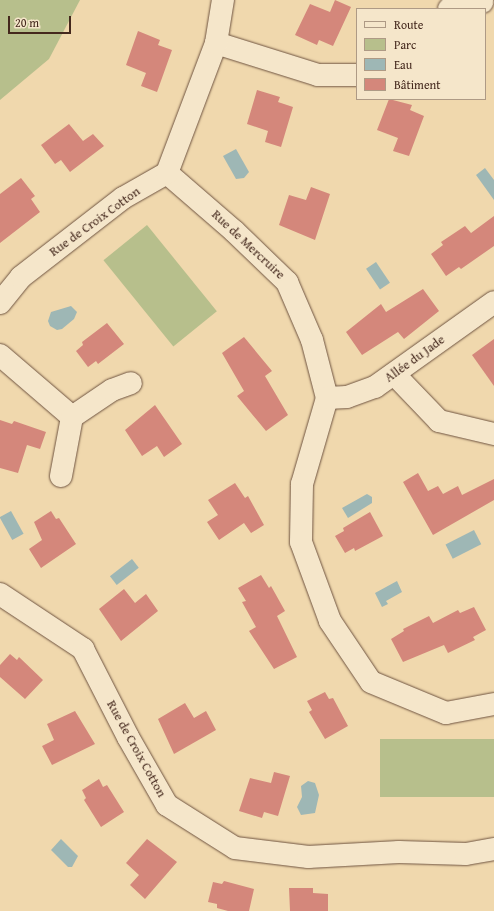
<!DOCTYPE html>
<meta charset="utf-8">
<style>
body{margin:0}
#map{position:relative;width:494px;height:911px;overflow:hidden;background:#f0d8ad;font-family:"Gentium Book Plus",serif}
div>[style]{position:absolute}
.green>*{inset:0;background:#b7bf8c;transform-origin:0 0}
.water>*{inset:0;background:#9eb7b5;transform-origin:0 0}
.building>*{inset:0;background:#d4877b}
.roads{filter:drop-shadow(0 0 1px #6f5441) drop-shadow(0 0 1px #6f5441)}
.minor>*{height:22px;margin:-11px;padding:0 11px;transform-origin:11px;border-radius:11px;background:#f5e6ca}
span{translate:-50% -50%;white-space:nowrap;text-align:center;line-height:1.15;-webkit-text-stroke:3px #f5e6ca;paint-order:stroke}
.street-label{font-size:13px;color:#44281d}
.legend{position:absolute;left:356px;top:8px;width:130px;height:92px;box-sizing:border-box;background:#f5e6ca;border:1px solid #ae9a85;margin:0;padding:5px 7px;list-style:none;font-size:12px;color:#44281d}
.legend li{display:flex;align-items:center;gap:8px;height:20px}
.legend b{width:20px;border:1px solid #ae9a85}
.scale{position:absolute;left:8px;top:16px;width:63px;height:18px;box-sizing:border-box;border:2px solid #44281d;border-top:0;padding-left:5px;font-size:12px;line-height:14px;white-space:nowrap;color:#44281d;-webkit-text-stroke:3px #f5e6ca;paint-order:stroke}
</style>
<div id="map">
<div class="green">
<i style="clip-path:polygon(0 0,80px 0,49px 59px,0 100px)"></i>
<i style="left:147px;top:225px;width:111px;height:56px;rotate:51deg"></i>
<i style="left:494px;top:739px;width:58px;height:114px;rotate:90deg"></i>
</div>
<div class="water">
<i style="clip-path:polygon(236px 149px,249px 172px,244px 178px,236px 179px,223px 156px)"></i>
<i style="clip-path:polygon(485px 168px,494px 180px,494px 200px,476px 175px)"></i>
<i style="left:376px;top:262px;width:25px;height:12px;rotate:56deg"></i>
<i style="clip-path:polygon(71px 306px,77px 312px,74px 319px,62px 329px,57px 330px,50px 326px,48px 321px,51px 312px)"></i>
<i style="clip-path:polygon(367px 494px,372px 497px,372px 503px,348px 518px,342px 508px)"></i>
<i style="left:11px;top:511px;width:26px;height:13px;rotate:61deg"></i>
<i style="left:474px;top:530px;width:16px;height:32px;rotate:63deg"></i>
<i style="left:132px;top:559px;width:11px;height:28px;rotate:52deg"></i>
<i style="clip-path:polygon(397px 581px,402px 592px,386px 601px,388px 604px,382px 607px,375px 593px)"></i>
<i style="clip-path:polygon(308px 781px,315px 783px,319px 795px,315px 813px,301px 815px,297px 807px,302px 797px,301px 786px)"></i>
<i style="clip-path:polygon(61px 839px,78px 856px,72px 867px,68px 867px,51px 850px)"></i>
</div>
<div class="building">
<i style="clip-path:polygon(335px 0,351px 7px,333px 46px,319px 40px,317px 45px,295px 35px,310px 4px,330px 12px)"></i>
<i style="clip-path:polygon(138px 31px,160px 40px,158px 45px,172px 50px,157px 92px,141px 86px,146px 73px,126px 65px)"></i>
<i style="clip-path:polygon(257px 90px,280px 97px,278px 102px,293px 107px,281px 147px,265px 142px,268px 131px,247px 124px)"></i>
<i style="clip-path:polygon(389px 99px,412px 105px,410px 110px,424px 116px,409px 156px,393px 151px,398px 138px,377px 130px)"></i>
<i style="clip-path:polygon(69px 124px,83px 141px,93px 134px,104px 146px,70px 172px,61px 160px,55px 164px,41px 145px)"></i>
<i style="clip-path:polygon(21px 178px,35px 196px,31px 199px,40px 212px,0 243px,0 194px)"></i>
<i style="clip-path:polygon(311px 187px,330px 194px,315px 240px,279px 225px,289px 195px,306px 200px)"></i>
<i style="clip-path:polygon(494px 216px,494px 246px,461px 269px,459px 267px,446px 276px,431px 254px,443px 245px,441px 242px,465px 226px,471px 233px)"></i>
<i style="clip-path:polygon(423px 289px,439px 311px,404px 339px,398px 332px,362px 355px,346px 332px,381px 304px,386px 312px)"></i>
<i style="clip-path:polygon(107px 323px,124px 344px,98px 364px,96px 361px,88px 367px,76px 351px,83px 345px,82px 342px)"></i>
<i style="clip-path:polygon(244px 337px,272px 371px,265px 376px,288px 415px,266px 431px,237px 396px,244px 391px,222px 353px)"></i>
<i style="clip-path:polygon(494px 339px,494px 386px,472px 355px)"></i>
<i style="clip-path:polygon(155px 405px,182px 444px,164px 457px,157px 446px,142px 456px,125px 430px)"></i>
<i style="clip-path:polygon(0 420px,12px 424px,14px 421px,46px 432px,40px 449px,27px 445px,18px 473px,0 468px)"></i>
<i style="clip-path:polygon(418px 473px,428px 491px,438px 486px,443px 494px,458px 486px,462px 495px,494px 479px,494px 500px,433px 535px,403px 482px)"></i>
<i style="clip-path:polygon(235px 483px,245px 498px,248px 496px,264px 525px,251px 533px,244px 523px,219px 540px,207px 522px,218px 515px,208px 500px)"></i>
<i style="clip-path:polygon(51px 511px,56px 519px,59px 518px,76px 544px,41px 568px,29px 549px,42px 540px,34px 522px)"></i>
<i style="clip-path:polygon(370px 512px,383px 536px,355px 551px,354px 548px,345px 553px,335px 536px,344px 531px,343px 528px)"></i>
<i style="clip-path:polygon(261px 575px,269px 588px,271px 586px,285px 611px,277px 616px,297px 657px,274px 669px,249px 631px,256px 627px,242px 602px,246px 601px,238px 588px)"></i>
<i style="clip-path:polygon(124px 589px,135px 603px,146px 594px,158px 611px,121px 641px,99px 609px)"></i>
<i style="clip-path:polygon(474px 607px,486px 630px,473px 637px,475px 640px,448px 653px,444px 645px,403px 662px,391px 639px,404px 631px,403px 629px,429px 616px,433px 623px,458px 610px,460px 613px)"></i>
<i style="clip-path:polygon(10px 654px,17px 660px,19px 657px,43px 680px,25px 699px,0 677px,0 665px)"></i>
<i style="clip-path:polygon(325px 692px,329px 699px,333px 698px,348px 726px,325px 739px,309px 712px,312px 710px,307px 701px)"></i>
<i style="clip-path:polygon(185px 703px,194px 718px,206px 711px,216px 730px,174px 754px,158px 719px)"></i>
<i style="clip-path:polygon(75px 711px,95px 744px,52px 765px,42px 746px,54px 740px,47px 724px)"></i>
<i style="clip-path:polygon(274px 772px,290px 776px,278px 816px,264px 812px,262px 818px,239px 811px,250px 778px,271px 783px)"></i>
<i style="clip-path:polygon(99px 779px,103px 787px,107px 785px,124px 812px,101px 827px,84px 800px,86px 798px,82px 790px)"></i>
<i style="clip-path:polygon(147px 839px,177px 862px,145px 899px,130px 885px,139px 875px,126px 863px)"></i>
<i style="clip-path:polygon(224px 881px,254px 889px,249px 911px,228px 911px,217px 908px,217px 904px,208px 902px,213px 882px,222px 884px)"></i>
<i style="clip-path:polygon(289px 888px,313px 888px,313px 893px,328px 894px,328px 911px,290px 911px)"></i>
</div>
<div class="roads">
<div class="minor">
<i style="left:449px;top:9px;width:34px;rotate:-12deg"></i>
<i style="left:216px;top:43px;width:107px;rotate:17.4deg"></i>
<i style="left:318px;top:75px;width:39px"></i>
<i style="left:167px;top:173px;width:89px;rotate:40.9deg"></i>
<i style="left:234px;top:231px;width:74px;rotate:43.9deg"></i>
<i style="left:287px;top:282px;width:63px;rotate:66.7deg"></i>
<i style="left:312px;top:340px;width:60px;rotate:75.5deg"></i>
<i style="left:327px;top:398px;width:90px;rotate:106.2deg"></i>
<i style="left:302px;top:484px;width:58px;rotate:91deg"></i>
<i style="left:301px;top:542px;width:84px;rotate:69.8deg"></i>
<i style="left:330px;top:621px;width:73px;rotate:56.1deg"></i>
<i style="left:371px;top:682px;width:81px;rotate:22.5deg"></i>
<i style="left:446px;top:713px;width:49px;rotate:-10.6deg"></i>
<i style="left:0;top:303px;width:33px;rotate:-51deg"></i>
<i style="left:21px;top:277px;width:129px;rotate:-37.8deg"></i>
<i style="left:123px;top:198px;width:51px;rotate:-29.6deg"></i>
<i style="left:167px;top:173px;width:139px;rotate:-69.3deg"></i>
<i style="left:216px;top:43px;width:44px;rotate:-80.8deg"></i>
<i style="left:0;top:355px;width:95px;rotate:40.7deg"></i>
<i style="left:72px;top:417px;width:60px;rotate:100.6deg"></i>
<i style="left:394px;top:374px;width:65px;rotate:46.2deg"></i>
<i style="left:439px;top:421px;width:57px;rotate:13.3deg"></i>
<i style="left:327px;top:398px;width:20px;rotate:-3deg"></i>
<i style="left:347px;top:397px;width:30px;rotate:-20deg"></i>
<i style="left:375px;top:387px;width:146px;rotate:-35.5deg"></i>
<i style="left:72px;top:417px;width:48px;rotate:-34deg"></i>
<i style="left:112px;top:390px;width:20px;rotate:-20deg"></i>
<i style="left:0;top:594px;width:100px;rotate:33.5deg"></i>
<i style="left:83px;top:649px;width:99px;rotate:62.9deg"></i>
<i style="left:128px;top:737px;width:78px;rotate:60.2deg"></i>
<i style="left:167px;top:805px;width:80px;rotate:32.3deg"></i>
<i style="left:235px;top:848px;width:74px;rotate:7deg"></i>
<i style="left:308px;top:857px;width:91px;rotate:-3.1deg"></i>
<i style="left:399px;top:852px;width:67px;rotate:1.7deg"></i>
<i style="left:466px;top:854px;width:28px;rotate:-10deg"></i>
</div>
</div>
<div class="street-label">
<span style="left:95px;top:222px;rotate:-36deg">Rue de Croix Cotton</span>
<span style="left:248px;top:245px;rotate:43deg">Rue de Mercruire</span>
<span style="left:415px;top:359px;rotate:-36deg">Allée du Jade</span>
<span style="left:136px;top:749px;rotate:61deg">Rue de Croix Cotton</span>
</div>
<ul class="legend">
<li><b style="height:5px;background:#f5e6ca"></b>Route</li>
<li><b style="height:11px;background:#b7bf8c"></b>Parc</li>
<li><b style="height:11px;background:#9eb7b5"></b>Eau</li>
<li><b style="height:11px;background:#d4877b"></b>Bâtiment</li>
</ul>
<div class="scale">20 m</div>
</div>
